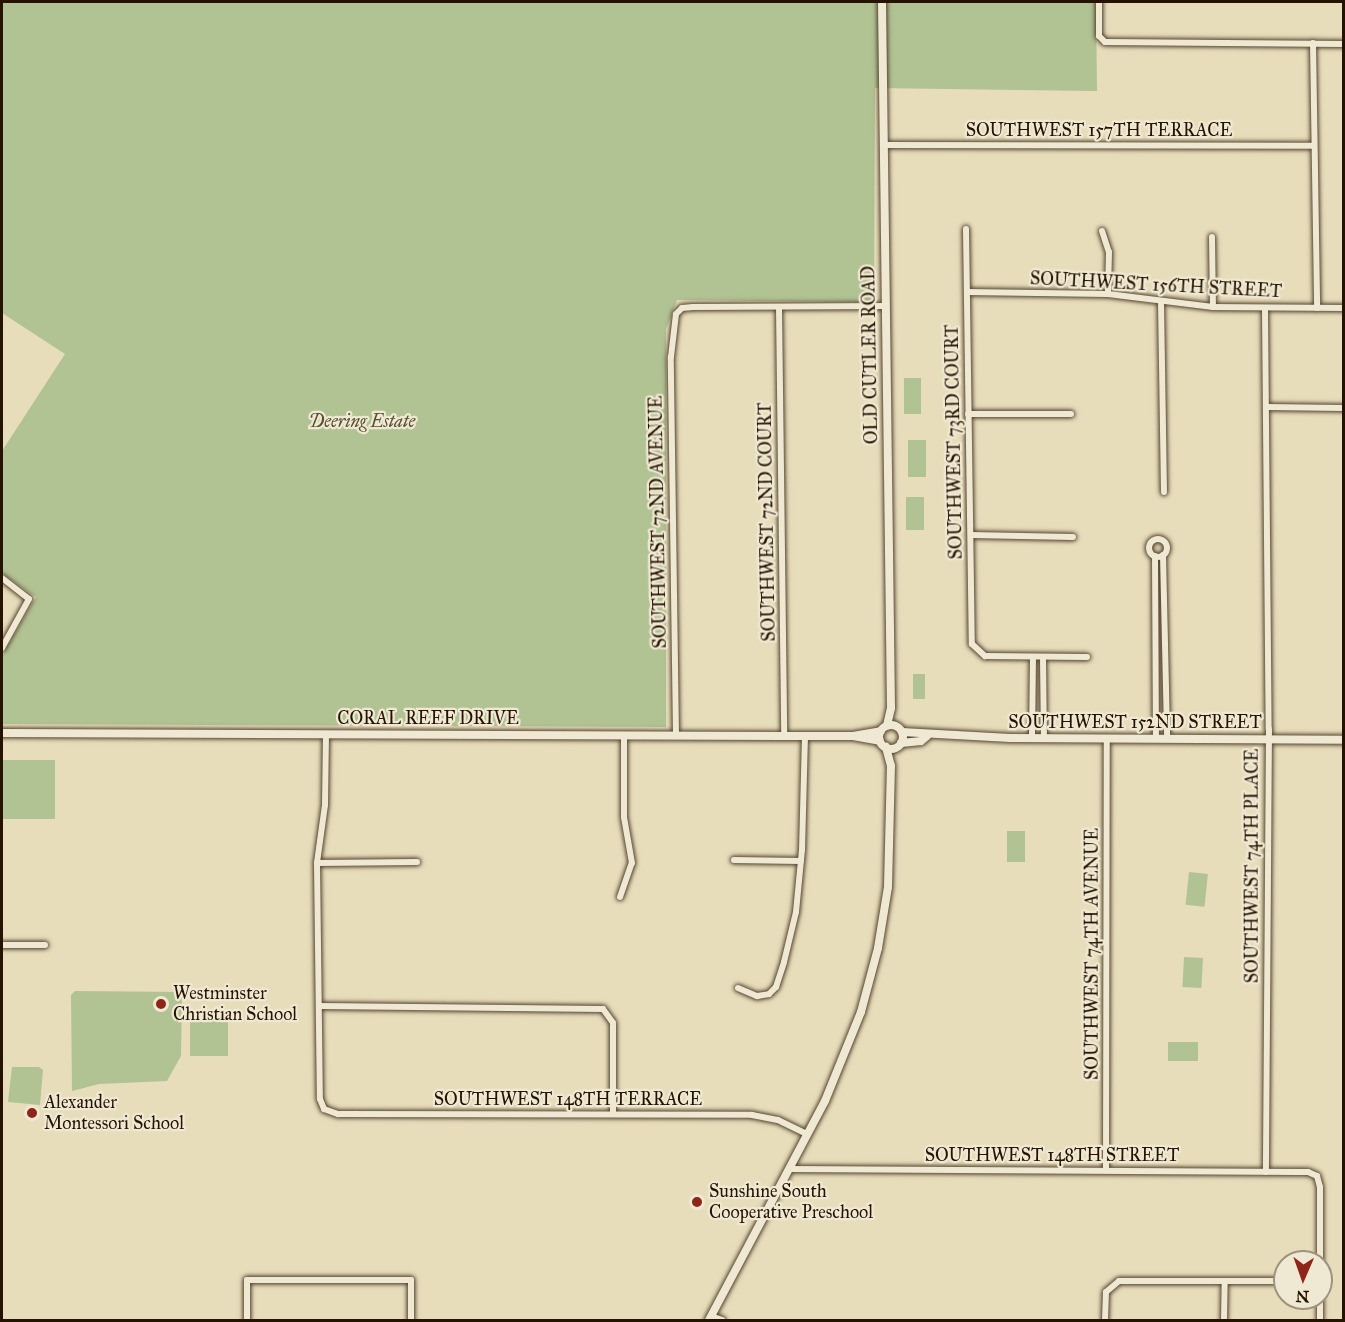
<!DOCTYPE html>
<style>
body{margin:0}
#map{position:relative;width:1345px;height:1322px;overflow:hidden;background:#e7ddbb;font-family:"IM FELL Great Primer",serif}
div>[style]{position:absolute}
.green>*{inset:0;background:#b1c293;transform-origin:0 0}
.roads{filter:drop-shadow(0 0 2px #56452f) drop-shadow(0 0 2px #56452f)}
.street>*{height:6px;margin:-3px;padding:0 3px;transform-origin:3px;border-radius:3px;background:#efe9d3}
.street>.ring{margin:-3px;padding:0;box-sizing:content-box;background:none;border:6px solid #efe9d3;border-radius:50%}
.secondary>*{height:8px;margin:-4px;padding:0 4px;transform-origin:4px;border-radius:4px;background:#efe9d3}
.secondary>.ring{margin:-4px;padding:0;box-sizing:content-box;background:none;border:8px solid #efe9d3;border-radius:50%}
.dots>*{width:16px;height:16px;translate:-50% -50%;box-sizing:border-box;border:3px solid #efe9d3;border-radius:50%}
span{translate:-50% -50%;white-space:nowrap;text-align:center;line-height:1.15;-webkit-text-stroke:4.5px #efe9d3;paint-order:stroke}
.street-label{font-size:18px;color:#261200}
.park-label{font-size:18px;color:#575033;font-style:italic}
.poi-label{font-size:18px;color:#261200}
.left{translate:0 -50%;text-align:left}
.frame{position:absolute;inset:0;border:3px solid #261200;pointer-events:none}
.north{position:absolute;left:1273px;top:1250px;width:60px;height:60px;box-sizing:border-box;background:#efe9d3;border:2px solid #9f937f;border-radius:50%;rotate:182deg;font-size:16px;font-weight:700;line-height:24px;text-align:center;color:#261200}
.north::after{content:'';display:block;margin:auto;width:21px;height:27px;background:#8f2418;clip-path:polygon(50% 0,100% 100%,50% 72%,0 100%)}
</style>
<div id="map">
<div class="green">
<i style="clip-path:polygon(2px 2px,1096px 2px,1097px 91px,875px 88px,874px 302px,677px 300px,666px 329px,666px 727px,2px 724px,2px 656px,36px 597px,2px 573px,2px 451px,65px 354px,2px 313px)"></i>
<i style="left:904px;top:378px;width:17px;height:36px"></i>
<i style="left:908px;top:440px;width:18px;height:37px"></i>
<i style="left:906px;top:497px;width:18px;height:33px"></i>
<i style="left:913px;top:674px;width:12px;height:25px"></i>
<i style="left:2px;top:760px;width:53px;height:59px"></i>
<i style="left:1007px;top:831px;width:18px;height:31px"></i>
<i style="left:1189px;top:872px;width:19px;height:33px;rotate:6deg"></i>
<i style="left:1184px;top:957px;width:19px;height:30px;rotate:3deg"></i>
<i style="clip-path:polygon(75px 991px,182px 992px,181px 1056px,167px 1081px,99px 1084px,72px 1091px,71px 995px)"></i>
<i style="left:190px;top:1018px;width:38px;height:38px"></i>
<i style="left:1168px;top:1042px;width:30px;height:19px"></i>
<i style="clip-path:polygon(12px 1067px,39px 1067px,43px 1070px,40px 1105px,8px 1102px)"></i>
</div>
<div class="roads">
<div class="street">
<i style="left:1099px;top:2px;width:34px;rotate:90deg"></i>
<i style="left:1099px;top:36px;width:8px;rotate:45deg"></i>
<i style="left:1105px;top:42px;width:239px;rotate:0.5deg"></i>
<i style="left:1313px;top:43px;width:265px;rotate:89.1deg"></i>
<i style="left:884px;top:145px;width:430px;rotate:0.1deg"></i>
<i style="left:966px;top:229px;width:415px;rotate:89.2deg"></i>
<i style="left:972px;top:644px;width:18px;rotate:43deg"></i>
<i style="left:985px;top:656px;width:102px;rotate:0.6deg"></i>
<i style="left:1102px;top:231px;width:22px;rotate:72deg"></i>
<i style="left:1109px;top:252px;width:42px;rotate:91.4deg"></i>
<i style="left:1212px;top:237px;width:70px;rotate:89.2deg"></i>
<i style="left:967px;top:292px;width:141px;rotate:0.8deg"></i>
<i style="left:1108px;top:294px;width:106px;rotate:7.1deg"></i>
<i style="left:1213px;top:307px;width:131px;rotate:0.4deg"></i>
<i style="left:1161px;top:302px;width:190px;rotate:89.1deg"></i>
<i style="left:779px;top:307px;width:429px;rotate:89.3deg"></i>
<i style="left:1265px;top:309px;width:420px;rotate:89.5deg"></i>
<i style="left:1269px;top:729px;width:443px;rotate:90.4deg"></i>
<i style="left:1267px;top:407px;width:77px;rotate:0.7deg"></i>
<i style="left:968px;top:414px;width:103px"></i>
<i style="left:971px;top:535px;width:102px;rotate:1.1deg"></i>
<i class="ring" style="left:1149px;top:539px;width:12px;height:12px"></i>
<i style="left:1163px;top:555px;width:183px;rotate:88.7deg"></i>
<i style="left:1155px;top:556px;width:182px;rotate:89.7deg"></i>
<i style="left:2px;top:578px;width:34px;rotate:38deg"></i>
<i style="left:29px;top:599px;width:56px;rotate:118.9deg"></i>
<i style="left:1043px;top:658px;width:80px;rotate:89.3deg"></i>
<i style="left:326px;top:734px;width:71px;rotate:90.8deg"></i>
<i style="left:325px;top:805px;width:59px;rotate:97.9deg"></i>
<i style="left:317px;top:863px;width:236px;rotate:89.3deg"></i>
<i style="left:320px;top:1099px;width:11px;rotate:68deg"></i>
<i style="left:324px;top:1109px;width:15px;rotate:20deg"></i>
<i style="left:338px;top:1114px;width:414px;rotate:0.1deg"></i>
<i style="left:752px;top:1115px;width:26px;rotate:11deg"></i>
<i style="left:778px;top:1120px;width:32px;rotate:26deg"></i>
<i style="left:676px;top:735px;width:378px;rotate:-90.8deg"></i>
<i style="left:671px;top:357px;width:43px;rotate:-83.4deg"></i>
<i style="left:676px;top:314px;width:8px;rotate:-45deg"></i>
<i style="left:682px;top:308px;width:11px;rotate:-5deg"></i>
<i style="left:693px;top:307px;width:193px;rotate:-0.3deg"></i>
<i style="left:1032px;top:738px;width:80px;rotate:-89.3deg"></i>
<i style="left:734px;top:860px;width:67px;rotate:0.9deg"></i>
<i style="left:317px;top:863px;width:100px;rotate:-0.6deg"></i>
<i style="left:620px;top:897px;width:36px;rotate:-71deg"></i>
<i style="left:632px;top:863px;width:47px;rotate:-99.9deg"></i>
<i style="left:624px;top:817px;width:82px;rotate:-90deg"></i>
<i style="left:2px;top:945px;width:43px"></i>
<i style="left:738px;top:988px;width:21px;rotate:23deg"></i>
<i style="left:757px;top:996px;width:12px;rotate:-9deg"></i>
<i style="left:769px;top:994px;width:10px;rotate:-45deg"></i>
<i style="left:776px;top:987px;width:26px;rotate:-72deg"></i>
<i style="left:784px;top:962px;width:51px;rotate:-76.5deg"></i>
<i style="left:796px;top:912px;width:62px;rotate:-84.5deg"></i>
<i style="left:802px;top:850px;width:114px;rotate:-88.5deg"></i>
<i style="left:320px;top:1006px;width:283px;rotate:0.6deg"></i>
<i style="left:603px;top:1009px;width:17px;rotate:54deg"></i>
<i style="left:613px;top:1023px;width:91px;rotate:90deg"></i>
<i style="left:789px;top:1169px;width:519px;rotate:0.33deg"></i>
<i style="left:1308px;top:1172px;width:10px;rotate:24deg"></i>
<i style="left:1317px;top:1176px;width:11px;rotate:75deg"></i>
<i style="left:1320px;top:1187px;width:75px;rotate:90deg"></i>
<i style="left:1106px;top:1170px;width:432px;rotate:-89.9deg"></i>
<i style="left:1320px;top:1298px;width:22px;rotate:90deg"></i>
<i style="left:711px;top:1316px;width:12px;rotate:20deg"></i>
<i style="left:247px;top:1320px;width:40px;rotate:-90deg"></i>
<i style="left:247px;top:1280px;width:164px"></i>
<i style="left:411px;top:1280px;width:40px;rotate:90deg"></i>
<i style="left:1105px;top:1320px;width:28px;rotate:-88deg"></i>
<i style="left:1106px;top:1292px;width:17px;rotate:-40deg"></i>
<i style="left:1119px;top:1281px;width:166px"></i>
<i style="left:1224px;top:1320px;width:39px;rotate:-89deg"></i>
</div>
<div class="secondary">
<i style="left:882px;top:2px;width:706px;rotate:89.27deg"></i>
<i style="left:891px;top:708px;width:18px;rotate:103deg"></i>
<i class="ring" style="left:879px;top:725px;width:16px;height:16px"></i>
<i style="left:902px;top:732px;width:108px;rotate:3.2deg"></i>
<i style="left:1010px;top:738px;width:334px;rotate:0.3deg"></i>
<i style="left:2px;top:733px;width:782px;rotate:0.22deg"></i>
<i style="left:784px;top:736px;width:69px"></i>
<i style="left:853px;top:736px;width:27px;rotate:10deg"></i>
<i style="left:853px;top:736px;width:28px;rotate:-10deg"></i>
<i style="left:901px;top:743px;width:20px;rotate:-6deg"></i>
<i style="left:921px;top:741px;width:8px;rotate:-40deg"></i>
<i style="left:709px;top:1320px;width:248px;rotate:-62.1deg"></i>
<i style="left:825px;top:1101px;width:96px;rotate:-68deg"></i>
<i style="left:861px;top:1012px;width:66px;rotate:-75.1deg"></i>
<i style="left:878px;top:948px;width:62px;rotate:-80.7deg"></i>
<i style="left:888px;top:887px;width:121px;rotate:-88.6deg"></i>
<i style="left:891px;top:766px;width:20px;rotate:-105deg"></i>
</div>
</div>
<div class="dots">
<i style="left:161px;top:1004px;background:#8f2418"></i>
<i style="left:32px;top:1113px;background:#8f2418"></i>
<i style="left:697px;top:1202px;background:#8f2418"></i>
</div>
<div class="street-label">
<span style="left:1099px;top:130px">SOUTHWEST 157TH TERRACE</span>
<span style="left:1156px;top:285px;rotate:3deg">SOUTHWEST 156TH STREET</span>
<span style="left:870px;top:355px;rotate:-91deg">OLD CUTLER ROAD</span>
<span style="left:954px;top:442px;rotate:-91deg">SOUTHWEST 73RD COURT</span>
<span style="left:658px;top:522px;rotate:-91deg">SOUTHWEST 72ND AVENUE</span>
<span style="left:767px;top:522px;rotate:-91deg">SOUTHWEST 72ND COURT</span>
<span style="left:428px;top:718px">CORAL REEF DRIVE</span>
<span style="left:1135px;top:722px">SOUTHWEST 152ND STREET</span>
<span style="left:1252px;top:866px;rotate:-90deg">SOUTHWEST 74TH PLACE</span>
<span style="left:1092px;top:954px;rotate:-90deg">SOUTHWEST 74TH AVENUE</span>
<span style="left:568px;top:1099px">SOUTHWEST 148TH TERRACE</span>
<span style="left:1052px;top:1155px">SOUTHWEST 148TH STREET</span>
</div>
<div class="park-label">
<span style="left:362px;top:421px">Deering Estate</span>
</div>
<div class="poi-label">
<span class="left" style="left:173px;top:1004px">Westminster<br>Christian School</span>
<span class="left" style="left:44px;top:1113px">Alexander<br>Montessori School</span>
<span class="left" style="left:709px;top:1202px">Sunshine South<br>Cooperative Preschool</span>
</div>
<div class="frame"></div>
<div class="north">N</div>
</div>
